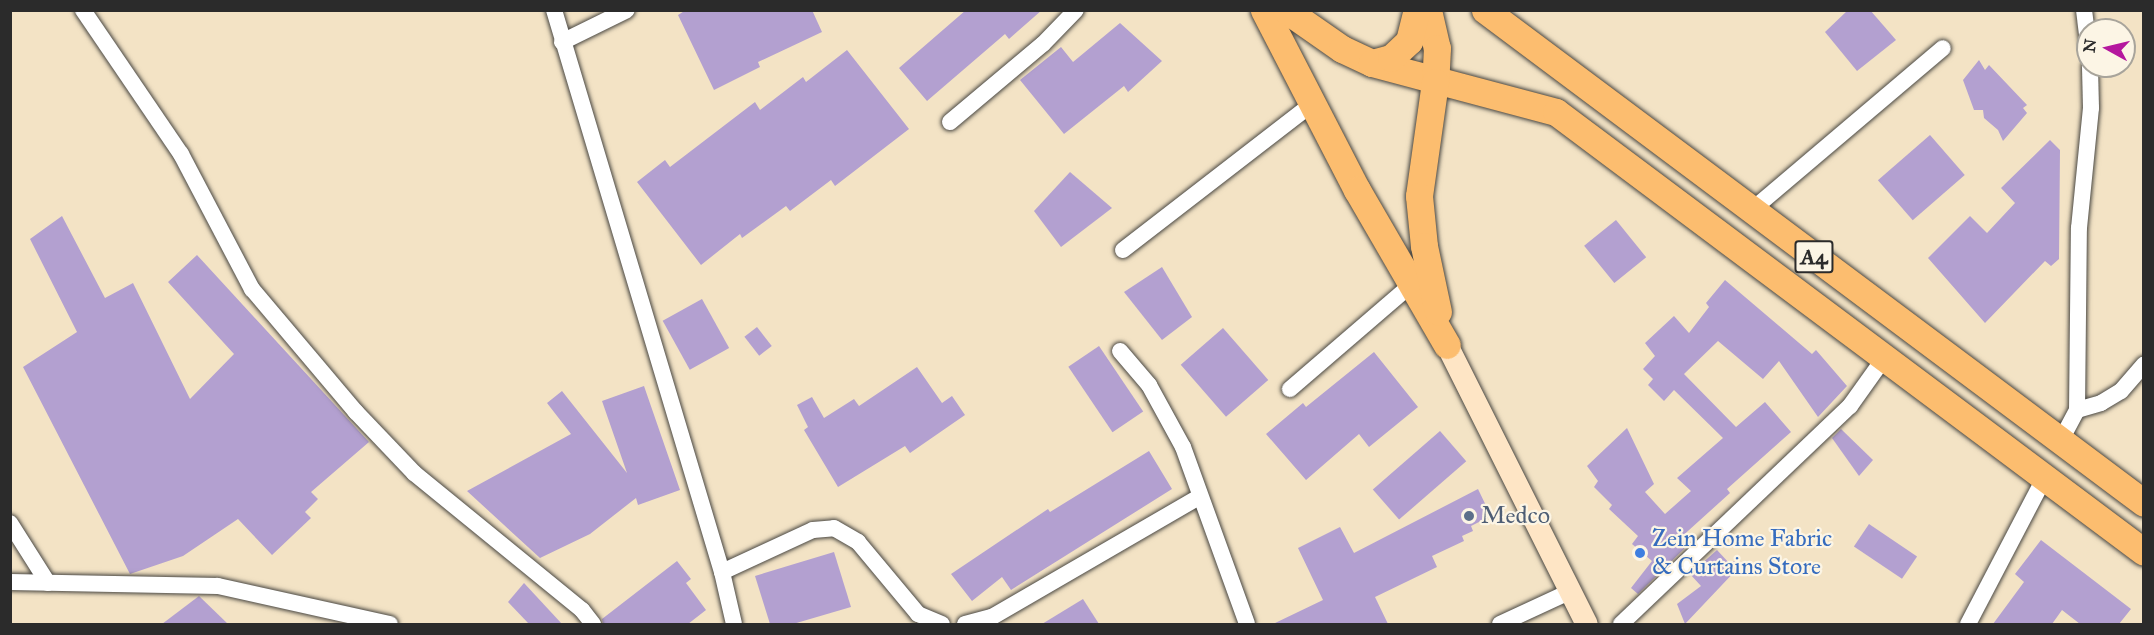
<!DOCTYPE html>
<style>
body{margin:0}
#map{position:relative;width:2154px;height:635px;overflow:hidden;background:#f3e3c5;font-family:"IM FELL Great Primer",serif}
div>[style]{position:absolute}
.building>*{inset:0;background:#b3a0d0;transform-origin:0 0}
.roads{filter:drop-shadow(0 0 2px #494742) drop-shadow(0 0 2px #494742)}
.minor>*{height:16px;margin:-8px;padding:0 8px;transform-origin:8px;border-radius:8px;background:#fff}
.secondary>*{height:22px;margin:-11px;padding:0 11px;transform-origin:11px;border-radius:11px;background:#fee5c5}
.trunk>*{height:27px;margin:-13.5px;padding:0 13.5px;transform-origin:13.5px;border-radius:13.5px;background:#fcbd6f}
.dots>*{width:16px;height:16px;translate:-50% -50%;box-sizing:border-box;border:3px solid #fcf5e5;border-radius:50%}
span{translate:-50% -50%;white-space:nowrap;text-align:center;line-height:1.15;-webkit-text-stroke:4.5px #fcf5e5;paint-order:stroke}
.shield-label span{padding:2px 4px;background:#fcf5e5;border:2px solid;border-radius:4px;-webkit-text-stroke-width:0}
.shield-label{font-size:22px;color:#2b2b2b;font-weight:700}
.service-label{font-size:24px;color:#4e5e75}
.left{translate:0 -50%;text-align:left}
.shop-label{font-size:24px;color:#366cbe}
.frame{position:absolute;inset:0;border:12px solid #2b2b2b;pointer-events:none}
.north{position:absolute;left:2076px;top:18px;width:60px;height:60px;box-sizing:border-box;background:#fcf5e5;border:2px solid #a8a49b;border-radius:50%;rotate:278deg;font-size:16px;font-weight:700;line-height:24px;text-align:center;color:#2b2b2b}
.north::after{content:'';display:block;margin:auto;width:21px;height:27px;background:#b5179e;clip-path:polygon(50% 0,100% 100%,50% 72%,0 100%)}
</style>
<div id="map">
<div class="building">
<i style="clip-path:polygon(686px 10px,812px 10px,822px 32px,758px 62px,760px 67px,714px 90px,678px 15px)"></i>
<i style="clip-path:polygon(966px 10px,1042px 10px,1009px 39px,1005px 34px,927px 101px,899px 68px)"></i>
<i style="clip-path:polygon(1848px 10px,1870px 10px,1896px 40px,1857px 71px,1825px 32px)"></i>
<i style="clip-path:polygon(1120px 23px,1162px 61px,1128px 92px,1124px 86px,1064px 134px,1020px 80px,1061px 47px,1073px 62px)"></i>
<i style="clip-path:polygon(847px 50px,909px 129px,835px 186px,831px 180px,790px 211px,786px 206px,742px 238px,740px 234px,701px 265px,637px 182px,665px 160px,670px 167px,755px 102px,760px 110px,803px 77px,806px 82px)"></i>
<i style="clip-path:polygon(1979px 60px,1985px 70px,1989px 65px,2027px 105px,2023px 108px,2027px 113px,2003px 141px,1998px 130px,1984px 118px,1983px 110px,1974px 110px,1963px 80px)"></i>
<i style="left:1930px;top:135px;width:53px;height:69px;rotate:49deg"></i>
<i style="clip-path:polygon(2050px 140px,2060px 150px,2059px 259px,2051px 266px,2045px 261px,1985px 323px,1928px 258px,1970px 216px,1987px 233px,2015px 203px,2001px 188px)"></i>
<i style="clip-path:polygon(1070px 172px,1112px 208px,1061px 247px,1034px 211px)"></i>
<i style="clip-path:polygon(62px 216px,105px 298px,133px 283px,190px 399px,234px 354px,168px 282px,197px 255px,369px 442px,311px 492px,318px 499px,305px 512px,311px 518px,272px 555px,238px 519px,183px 556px,130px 574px,23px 367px,77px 332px,30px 239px)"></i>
<i style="left:1616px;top:220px;width:48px;height:41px;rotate:51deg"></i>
<i style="clip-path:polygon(1162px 267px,1192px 317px,1162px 340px,1124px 292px)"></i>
<i style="clip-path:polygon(1725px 280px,1812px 354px,1816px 350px,1847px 386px,1818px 417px,1779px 361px,1763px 379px,1718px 341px,1684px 374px,1736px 427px,1765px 402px,1791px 432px,1727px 489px,1730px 493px,1678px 540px,1685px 548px,1638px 594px,1631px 588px,1652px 561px,1632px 544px,1638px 536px,1609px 509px,1612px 505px,1594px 487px,1598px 481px,1587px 466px,1627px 428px,1654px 484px,1645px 492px,1665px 514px,1691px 491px,1677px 478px,1723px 438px,1674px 390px,1664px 401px,1648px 385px,1653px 379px,1643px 369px,1655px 356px,1645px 343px,1674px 316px,1689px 333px,1709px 307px,1706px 303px)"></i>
<i style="left:702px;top:299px;width:56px;height:45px;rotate:61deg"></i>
<i style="left:757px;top:327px;width:24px;height:16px;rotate:52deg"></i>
<i style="left:1223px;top:328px;width:69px;height:56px;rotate:49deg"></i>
<i style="left:1099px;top:346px;width:79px;height:37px;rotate:56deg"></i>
<i style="clip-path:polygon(1374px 352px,1418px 407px,1369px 447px,1359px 434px,1306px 480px,1266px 434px,1303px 403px,1306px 407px)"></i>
<i style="clip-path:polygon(917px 367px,942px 403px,952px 396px,965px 415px,910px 453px,905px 446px,838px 487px,804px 430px,808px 427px,797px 405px,812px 397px,824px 418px,854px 399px,859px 406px)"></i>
<i style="clip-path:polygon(644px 386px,680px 490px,638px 505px,636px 498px,590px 534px,540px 558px,467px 491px,571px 434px,547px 403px,562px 391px,627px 473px,602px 401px)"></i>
<i style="clip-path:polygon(1841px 429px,1873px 460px,1859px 476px,1832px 438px)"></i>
<i style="left:1440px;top:431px;width:40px;height:89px;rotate:49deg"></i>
<i style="clip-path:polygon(1149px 451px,1172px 489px,1011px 590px,1002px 577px,972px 601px,951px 574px,1048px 509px,1050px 512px)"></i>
<i style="clip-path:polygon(1478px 489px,1491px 516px,1471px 526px,1473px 531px,1462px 536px,1464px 541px,1432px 556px,1437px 567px,1375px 597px,1388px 624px,1273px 624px,1323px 600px,1298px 548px,1340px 527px,1354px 553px)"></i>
<i style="left:1869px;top:524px;width:58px;height:27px;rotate:34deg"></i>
<i style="clip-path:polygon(2041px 540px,2131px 609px,2119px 624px,2080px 624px,2062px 610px,2052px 624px,1993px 624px,2024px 582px,2015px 574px)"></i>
<i style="clip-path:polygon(1717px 550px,1730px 564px,1734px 561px,1739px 567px,1685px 624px,1677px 604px,1701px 586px,1690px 574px)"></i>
<i style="clip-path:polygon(834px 552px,851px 607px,793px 624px,770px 624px,755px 576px)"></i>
<i style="clip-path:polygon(677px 561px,691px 579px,686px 583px,706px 610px,688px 624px,603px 624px,602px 619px)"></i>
<i style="clip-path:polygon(524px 583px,562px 624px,529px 624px,508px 602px)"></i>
<i style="clip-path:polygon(199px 596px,228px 624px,162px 624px)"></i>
<i style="clip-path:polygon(1083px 599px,1099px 624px,1042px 624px)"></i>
</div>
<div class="roads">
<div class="minor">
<i style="left:83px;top:10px;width:174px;rotate:55.8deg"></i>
<i style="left:181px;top:154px;width:153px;rotate:62.3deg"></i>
<i style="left:252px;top:289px;width:161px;rotate:49.8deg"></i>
<i style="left:356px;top:412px;width:84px;rotate:46.4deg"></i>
<i style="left:414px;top:473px;width:217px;rotate:39.2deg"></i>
<i style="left:582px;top:610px;width:18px;rotate:52deg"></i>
<i style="left:554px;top:10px;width:587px;rotate:73.36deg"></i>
<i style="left:722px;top:572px;width:53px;rotate:77deg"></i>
<i style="left:2084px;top:10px;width:35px;rotate:83deg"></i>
<i style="left:562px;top:42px;width:72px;rotate:-26.2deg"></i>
<i style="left:950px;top:122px;width:121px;rotate:-40deg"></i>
<i style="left:1043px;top:44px;width:47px;rotate:-45.9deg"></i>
<i style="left:1752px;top:210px;width:250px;rotate:-40.3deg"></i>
<i style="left:1123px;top:250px;width:239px;rotate:-37.7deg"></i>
<i style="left:1120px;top:351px;width:45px;rotate:49.5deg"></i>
<i style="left:1149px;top:385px;width:71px;rotate:61.3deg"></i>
<i style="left:1183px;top:447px;width:188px;rotate:70.1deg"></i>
<i style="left:1290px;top:389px;width:161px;rotate:-40.7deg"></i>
<i style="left:2077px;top:410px;width:25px;rotate:-16deg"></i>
<i style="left:2101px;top:403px;width:23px;rotate:-31deg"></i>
<i style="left:2121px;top:391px;width:35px;rotate:-49deg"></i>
<i style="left:2060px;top:442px;width:36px;rotate:-62deg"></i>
<i style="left:2077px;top:410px;width:182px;rotate:-89.4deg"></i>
<i style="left:2079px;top:228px;width:121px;rotate:-84.3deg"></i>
<i style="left:2091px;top:108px;width:42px;rotate:-91.4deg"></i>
<i style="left:10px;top:523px;width:71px;rotate:57.7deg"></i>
<i style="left:722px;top:572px;width:100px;rotate:-24.8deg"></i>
<i style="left:813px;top:530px;width:21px;rotate:-5deg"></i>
<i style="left:834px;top:528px;width:28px;rotate:30deg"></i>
<i style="left:858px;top:542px;width:94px;rotate:50.2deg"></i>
<i style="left:918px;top:614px;width:26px;rotate:23deg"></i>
<i style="left:10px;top:582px;width:208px;rotate:1.1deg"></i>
<i style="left:218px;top:586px;width:176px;rotate:12.5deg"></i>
<i style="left:965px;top:624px;width:28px;rotate:-15deg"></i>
<i style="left:992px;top:617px;width:239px;rotate:-30.1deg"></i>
<i style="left:1500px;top:624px;width:78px;rotate:-24.9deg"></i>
<i style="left:1621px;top:624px;width:316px;rotate:-43.6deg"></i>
<i style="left:1850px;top:406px;width:60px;rotate:-54.5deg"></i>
<i style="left:1968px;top:624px;width:166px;rotate:-62.4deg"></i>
</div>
<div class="secondary">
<i style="left:1447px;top:345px;width:312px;rotate:63.4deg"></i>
</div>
<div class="trunk">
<i style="left:1264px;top:10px;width:203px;rotate:62.7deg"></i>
<i style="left:1357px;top:190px;width:179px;rotate:59.9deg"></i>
<i style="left:1286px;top:10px;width:68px;rotate:34.9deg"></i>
<i style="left:1342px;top:49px;width:33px;rotate:25deg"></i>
<i style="left:1372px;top:63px;width:190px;rotate:14.9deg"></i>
<i style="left:1556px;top:112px;width:734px;rotate:36.81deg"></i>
<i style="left:1428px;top:10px;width:39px;rotate:77deg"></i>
<i style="left:1437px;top:48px;width:34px;rotate:93deg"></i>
<i style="left:1435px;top:82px;width:115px;rotate:98deg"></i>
<i style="left:1419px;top:196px;width:50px;rotate:84.3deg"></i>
<i style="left:1424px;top:246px;width:67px;rotate:78deg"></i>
<i style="left:1485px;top:10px;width:823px;rotate:36.8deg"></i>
<i style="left:1372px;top:63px;width:20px;rotate:-15deg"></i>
<i style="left:1391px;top:58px;width:25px;rotate:-43deg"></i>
<i style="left:1409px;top:41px;width:32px;rotate:-76deg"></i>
</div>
</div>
<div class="dots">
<i style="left:1469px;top:516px;background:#5c6f8a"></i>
<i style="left:1640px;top:553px;background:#3f7fe0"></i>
</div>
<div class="shield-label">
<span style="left:1814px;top:257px">A4</span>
</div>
<div class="service-label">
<span class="left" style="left:1481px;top:516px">Medco</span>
</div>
<div class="shop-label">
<span class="left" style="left:1652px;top:553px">Zein Home Fabric<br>&amp; Curtains Store</span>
</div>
<div class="frame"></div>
<div class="north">N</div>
</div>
